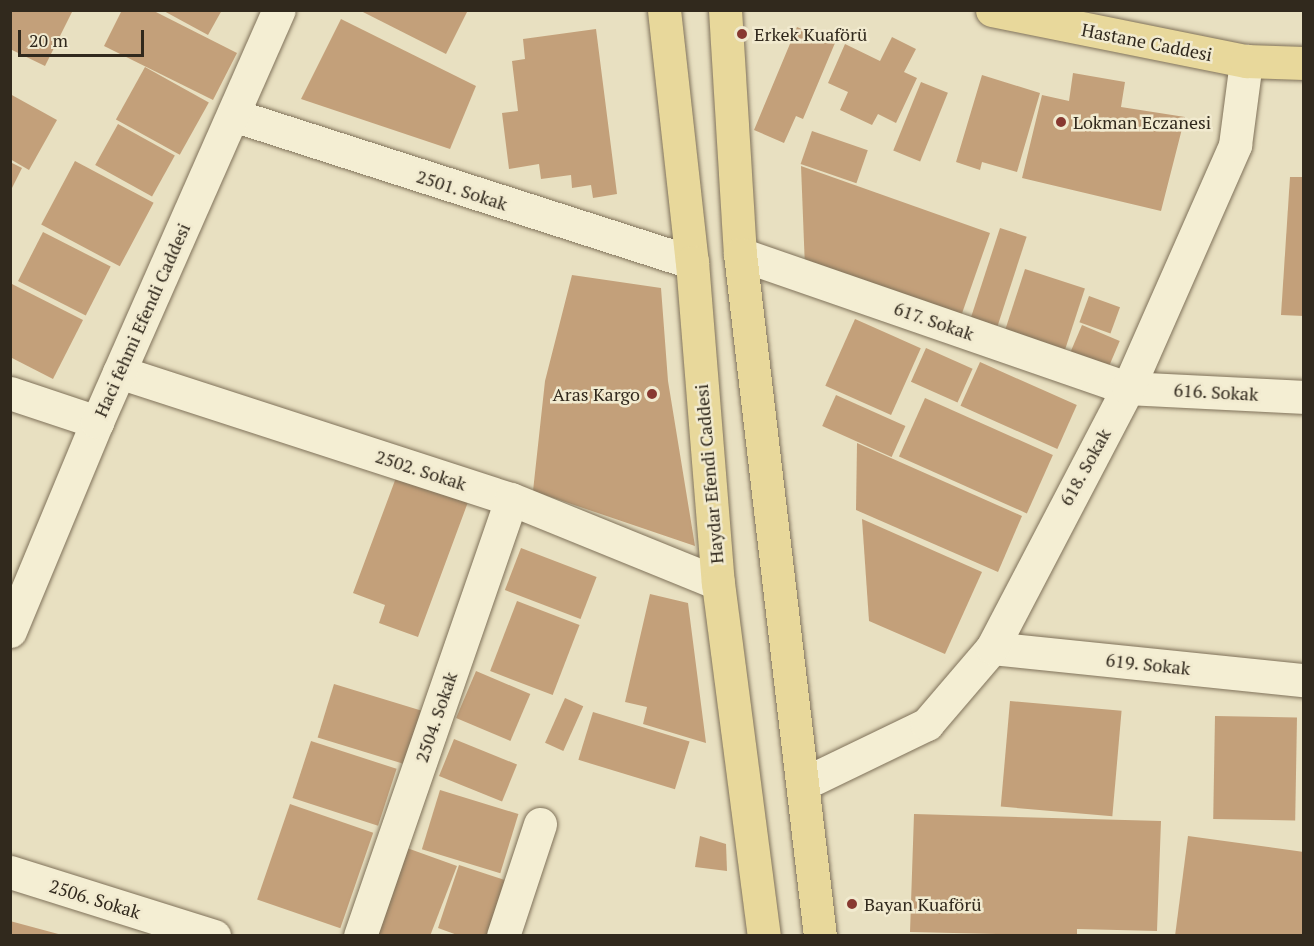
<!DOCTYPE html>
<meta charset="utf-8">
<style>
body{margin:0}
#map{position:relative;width:1314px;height:946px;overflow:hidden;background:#e8e0c1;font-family:"PT Serif",serif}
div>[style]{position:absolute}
.building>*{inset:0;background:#c3a07a;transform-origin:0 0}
.roads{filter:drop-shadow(0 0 2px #80725a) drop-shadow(0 0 2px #80725a)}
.minor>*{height:33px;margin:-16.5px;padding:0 16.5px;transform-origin:16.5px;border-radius:16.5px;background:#f4eed3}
.major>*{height:33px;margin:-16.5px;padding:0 16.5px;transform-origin:16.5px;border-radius:16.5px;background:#e8d89b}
.dots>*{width:16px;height:16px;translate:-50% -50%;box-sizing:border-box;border:3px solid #f1eacf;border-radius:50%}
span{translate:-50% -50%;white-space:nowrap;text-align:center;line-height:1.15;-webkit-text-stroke:5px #f1eacf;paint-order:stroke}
.poi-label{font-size:18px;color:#31291d}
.left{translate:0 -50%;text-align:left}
.right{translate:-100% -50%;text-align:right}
.street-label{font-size:18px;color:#31291d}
.frame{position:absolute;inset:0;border:12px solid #31291d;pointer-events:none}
.scale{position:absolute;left:18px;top:30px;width:126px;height:27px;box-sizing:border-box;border:3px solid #31291d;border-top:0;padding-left:8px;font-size:18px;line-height:21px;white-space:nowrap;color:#31291d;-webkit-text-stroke:4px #f1eacf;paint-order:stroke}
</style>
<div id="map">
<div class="building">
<i style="clip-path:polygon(10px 10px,73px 10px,45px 66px,10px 49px)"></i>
<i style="clip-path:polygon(122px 10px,152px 10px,237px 53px,213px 100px,104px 46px)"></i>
<i style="clip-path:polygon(162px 10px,222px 10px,208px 35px)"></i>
<i style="clip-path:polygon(359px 10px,468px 10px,446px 54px)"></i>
<i style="clip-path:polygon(341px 19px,476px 86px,450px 149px,301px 99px)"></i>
<i style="clip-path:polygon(797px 27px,835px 43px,803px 119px,796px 116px,784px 143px,754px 130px)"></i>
<i style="clip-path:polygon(596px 29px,617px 194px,593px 198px,591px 185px,572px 188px,571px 175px,541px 179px,539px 164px,509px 169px,502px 113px,518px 111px,512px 61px,525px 59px,523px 39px)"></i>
<i style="clip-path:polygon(892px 37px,916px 49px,904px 72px,917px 78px,896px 123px,878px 114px,872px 125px,840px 110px,848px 92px,828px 83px,845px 44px,880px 61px)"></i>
<i style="left:145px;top:67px;width:73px;height:60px;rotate:29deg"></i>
<i style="clip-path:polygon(1073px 73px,1125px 82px,1121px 107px,1185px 117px,1161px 211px,1022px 178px,1042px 95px,1069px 101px)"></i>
<i style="clip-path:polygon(982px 75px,1040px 93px,1017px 172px,982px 162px,980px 170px,956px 162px)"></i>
<i style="left:921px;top:82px;width:29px;height:74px;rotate:22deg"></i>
<i style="clip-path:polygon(10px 94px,57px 120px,29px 170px,10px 159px)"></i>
<i style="left:118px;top:124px;width:65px;height:47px;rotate:29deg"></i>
<i style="left:812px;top:131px;width:59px;height:35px;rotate:19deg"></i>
<i style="left:75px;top:161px;width:89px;height:72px;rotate:28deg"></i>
<i style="clip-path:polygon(10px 162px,22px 168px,10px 192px)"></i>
<i style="clip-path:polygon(801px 166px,990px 233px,959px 322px,805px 268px)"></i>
<i style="clip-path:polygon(1290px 177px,1304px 177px,1304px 316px,1281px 315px)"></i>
<i style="left:1000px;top:228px;width:28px;height:94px;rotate:18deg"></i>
<i style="left:43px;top:232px;width:76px;height:55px;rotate:27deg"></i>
<i style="left:1025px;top:269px;width:63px;height:71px;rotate:18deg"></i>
<i style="clip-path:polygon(572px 275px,661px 288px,668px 381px,695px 546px,533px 491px,545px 381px)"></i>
<i style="clip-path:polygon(10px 283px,83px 320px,53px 379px,10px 357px)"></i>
<i style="left:1089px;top:296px;width:33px;height:28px;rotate:20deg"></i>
<i style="left:855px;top:319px;width:72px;height:73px;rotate:24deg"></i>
<i style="left:1082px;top:325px;width:41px;height:34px;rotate:23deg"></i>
<i style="left:926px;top:348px;width:51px;height:37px;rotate:24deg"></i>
<i style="left:980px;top:362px;width:106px;height:48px;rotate:24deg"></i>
<i style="left:836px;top:395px;width:76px;height:34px;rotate:24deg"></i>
<i style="left:925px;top:398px;width:140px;height:64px;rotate:24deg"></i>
<i style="clip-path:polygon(857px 443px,1022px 516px,998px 572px,856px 510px)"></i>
<i style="clip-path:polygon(397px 475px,468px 502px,418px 637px,379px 623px,385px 605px,353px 593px)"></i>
<i style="clip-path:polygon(862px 519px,982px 572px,945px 654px,869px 621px)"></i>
<i style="left:521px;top:548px;width:81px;height:45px;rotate:21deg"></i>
<i style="clip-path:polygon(650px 594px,688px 603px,706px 743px,643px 724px,647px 707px,625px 702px)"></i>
<i style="left:517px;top:601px;width:67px;height:75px;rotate:21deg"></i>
<i style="left:476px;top:671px;width:59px;height:51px;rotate:23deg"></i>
<i style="left:334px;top:684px;width:91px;height:56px;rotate:17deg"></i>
<i style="left:565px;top:698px;width:20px;height:49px;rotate:24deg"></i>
<i style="left:1010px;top:701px;width:112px;height:106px;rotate:5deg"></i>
<i style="left:593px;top:712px;width:101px;height:50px;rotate:17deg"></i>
<i style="left:1215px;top:716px;width:82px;height:103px;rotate:1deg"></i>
<i style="left:454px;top:739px;width:68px;height:40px;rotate:22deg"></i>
<i style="left:311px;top:741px;width:90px;height:60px;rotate:18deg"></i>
<i style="left:440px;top:790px;width:82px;height:62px;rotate:17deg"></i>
<i style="left:290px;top:804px;width:88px;height:101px;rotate:19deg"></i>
<i style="clip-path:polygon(914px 814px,1161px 821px,1157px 931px,1077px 929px,1077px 936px,910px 932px)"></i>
<i style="clip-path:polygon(700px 836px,726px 844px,727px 871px,695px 867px)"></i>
<i style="clip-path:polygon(1188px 836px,1304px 852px,1304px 936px,1175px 936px)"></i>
<i style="clip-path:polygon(407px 848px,457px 866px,430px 936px,376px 936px)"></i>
<i style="clip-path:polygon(459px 865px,511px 882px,494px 936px,460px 936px,438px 928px)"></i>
<i style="clip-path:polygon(10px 921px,62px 935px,62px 936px,10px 936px)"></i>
</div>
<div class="roads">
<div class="minor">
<i style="left:233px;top:115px;width:482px;rotate:17.8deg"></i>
<i style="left:740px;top:254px;width:410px;rotate:19.1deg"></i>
<i style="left:1128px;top:388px;width:176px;rotate:2.9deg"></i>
<i style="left:119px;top:372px;width:412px;rotate:18deg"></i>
<i style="left:511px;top:499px;width:223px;rotate:22.1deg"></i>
<i style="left:10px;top:393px;width:92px;rotate:18.4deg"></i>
<i style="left:10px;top:631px;width:226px;rotate:-67.4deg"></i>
<i style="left:97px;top:422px;width:450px;rotate:-66.2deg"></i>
<i style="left:992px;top:648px;width:314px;rotate:5.9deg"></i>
<i style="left:803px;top:784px;width:138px;rotate:-25.8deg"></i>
<i style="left:927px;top:724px;width:100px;rotate:-49.5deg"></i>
<i style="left:992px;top:648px;width:293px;rotate:-62.4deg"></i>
<i style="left:1128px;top:388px;width:266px;rotate:-66.2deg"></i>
<i style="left:1235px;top:145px;width:85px;rotate:-82.5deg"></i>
<i style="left:10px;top:872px;width:214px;rotate:17.4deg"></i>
<i style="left:360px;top:936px;width:462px;rotate:-70.9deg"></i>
<i style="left:503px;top:936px;width:118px;rotate:-71.7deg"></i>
</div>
<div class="major">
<i style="left:664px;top:10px;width:254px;rotate:83.7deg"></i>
<i style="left:692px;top:262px;width:322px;rotate:85.4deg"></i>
<i style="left:718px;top:583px;width:356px;rotate:82.6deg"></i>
<i style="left:725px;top:10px;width:244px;rotate:86.5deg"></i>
<i style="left:740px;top:254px;width:687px;rotate:83.31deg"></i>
<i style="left:992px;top:10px;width:259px;rotate:11.4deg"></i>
<i style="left:1246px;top:61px;width:58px;rotate:2deg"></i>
</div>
</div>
<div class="dots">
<i style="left:742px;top:34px;background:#883931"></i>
<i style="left:1061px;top:122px;background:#883931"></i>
<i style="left:652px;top:394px;background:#883931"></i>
<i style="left:852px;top:904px;background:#883931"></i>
</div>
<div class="poi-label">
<span class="left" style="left:754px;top:34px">Erkek Kuaförü</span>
<span class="left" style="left:1073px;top:122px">Lokman Eczanesi</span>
<span class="right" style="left:640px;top:394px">Aras Kargo</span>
<span class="left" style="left:864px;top:904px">Bayan Kuaförü</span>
</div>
<div class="street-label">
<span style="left:1147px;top:42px;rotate:11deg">Hastane Caddesi</span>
<span style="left:462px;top:190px;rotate:18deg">2501. Sokak</span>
<span style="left:142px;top:320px;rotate:-66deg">Haci fehmi Efendi Caddesi</span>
<span style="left:934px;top:321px;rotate:19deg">617. Sokak</span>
<span style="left:1216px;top:392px;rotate:3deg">616. Sokak</span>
<span style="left:1085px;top:467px;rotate:-61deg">618. Sokak</span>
<span style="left:421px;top:470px;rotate:18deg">2502. Sokak</span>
<span style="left:709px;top:474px;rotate:-95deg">Haydar Efendi Caddesi</span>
<span style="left:1148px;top:664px;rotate:6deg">619. Sokak</span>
<span style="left:436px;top:717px;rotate:-71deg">2504. Sokak</span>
<span style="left:95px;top:899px;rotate:17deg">2506. Sokak</span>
</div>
<div class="frame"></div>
<div class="scale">20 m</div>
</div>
